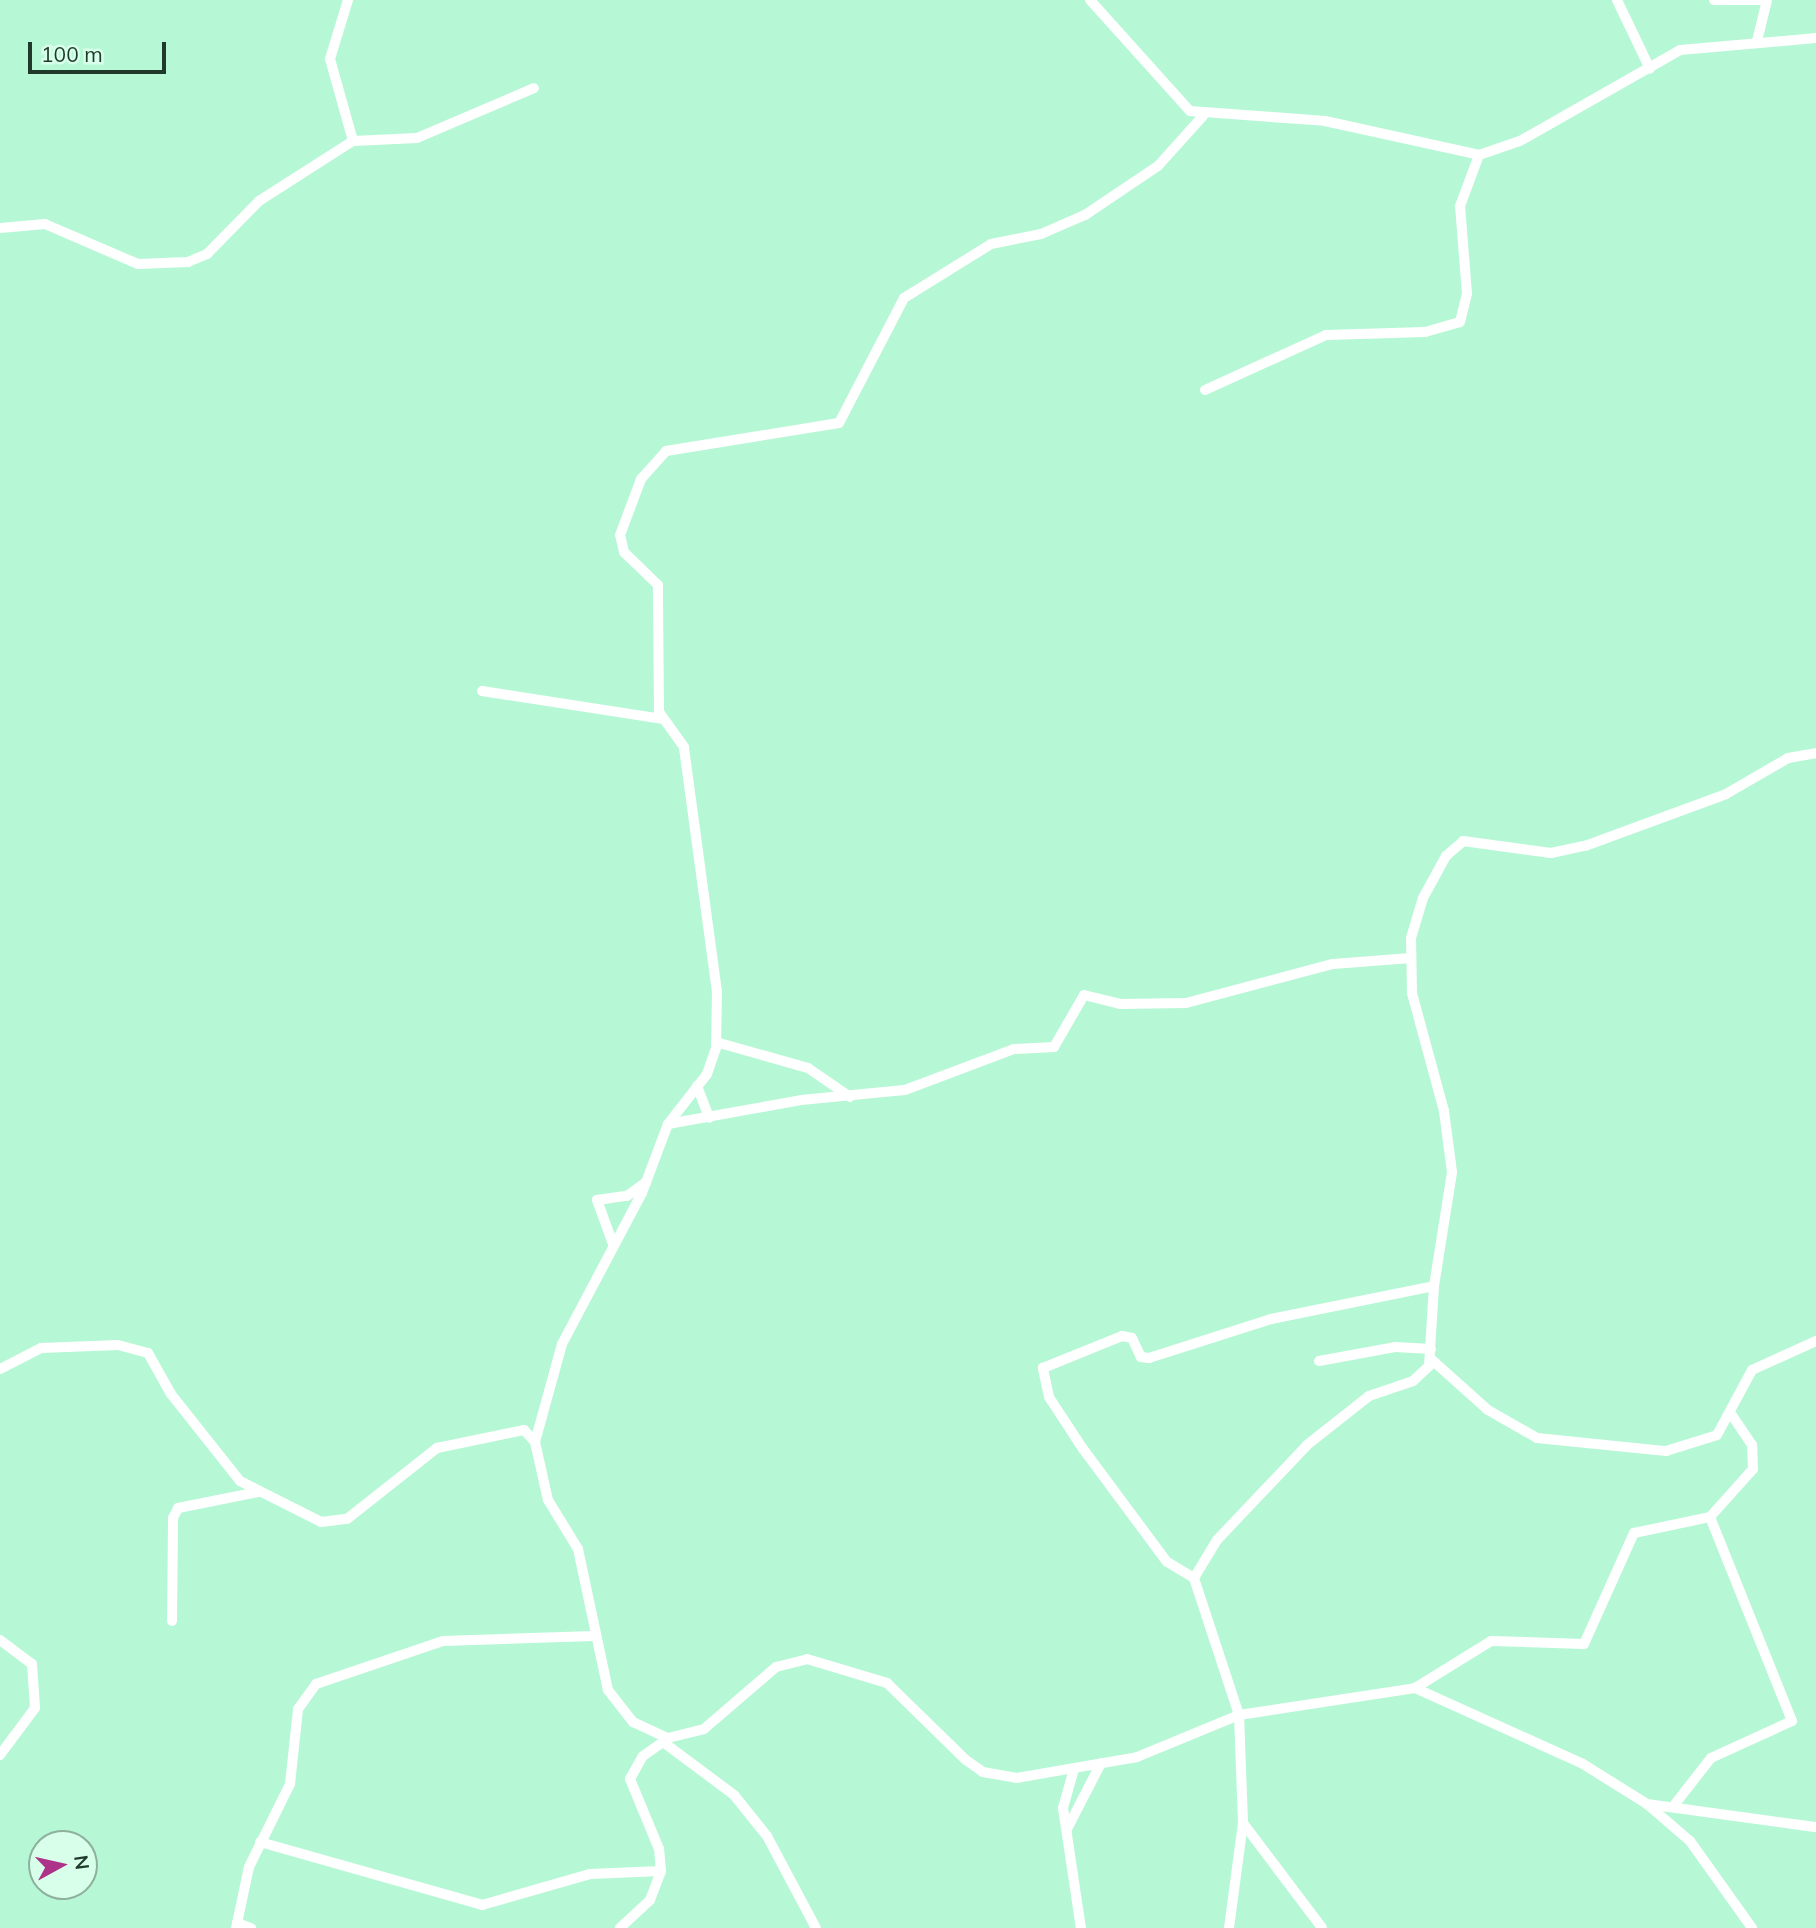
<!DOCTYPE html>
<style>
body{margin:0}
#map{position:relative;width:1816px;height:1928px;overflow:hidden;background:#b6f8d6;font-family:Mulish,sans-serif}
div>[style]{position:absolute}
.minor>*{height:10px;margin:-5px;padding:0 5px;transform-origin:5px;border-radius:5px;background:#fff}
span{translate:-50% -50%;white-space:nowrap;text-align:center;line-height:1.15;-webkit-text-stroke:7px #d8ffea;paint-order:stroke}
.north{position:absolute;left:28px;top:1830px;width:70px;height:70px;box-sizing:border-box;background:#d8ffea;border:2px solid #8eb09e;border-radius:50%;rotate:82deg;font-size:19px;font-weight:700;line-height:28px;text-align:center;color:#1f3a2d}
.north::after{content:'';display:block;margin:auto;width:24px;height:32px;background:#ac3389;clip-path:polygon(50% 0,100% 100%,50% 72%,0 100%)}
.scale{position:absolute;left:28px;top:42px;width:138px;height:32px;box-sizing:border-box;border:4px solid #1f3a2d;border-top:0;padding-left:9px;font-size:21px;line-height:24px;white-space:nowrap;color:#1f3a2d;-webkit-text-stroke:5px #d8ffea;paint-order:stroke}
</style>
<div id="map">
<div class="minor">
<i style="left:348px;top:0;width:62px;rotate:107deg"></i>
<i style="left:330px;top:59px;width:85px;rotate:74.3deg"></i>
<i style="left:1090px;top:0;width:149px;rotate:48deg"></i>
<i style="left:1190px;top:111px;width:135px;rotate:4.2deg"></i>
<i style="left:1325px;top:121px;width:158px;rotate:12.4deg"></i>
<i style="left:1479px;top:155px;width:43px;rotate:-18.9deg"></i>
<i style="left:1520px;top:141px;width:184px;rotate:-29.6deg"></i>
<i style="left:1680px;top:50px;width:137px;rotate:-5deg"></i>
<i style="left:1617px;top:0;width:76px;rotate:64.4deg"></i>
<i style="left:1714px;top:0;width:49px"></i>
<i style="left:1757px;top:41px;width:42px;rotate:-76.3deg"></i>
<i style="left:0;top:228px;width:45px;rotate:-5.1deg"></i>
<i style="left:45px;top:224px;width:101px;rotate:23.3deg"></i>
<i style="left:138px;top:264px;width:50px;rotate:-2.3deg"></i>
<i style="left:188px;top:262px;width:21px;rotate:-23deg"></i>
<i style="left:207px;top:254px;width:74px;rotate:-45.5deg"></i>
<i style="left:259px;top:201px;width:112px;rotate:-32.6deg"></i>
<i style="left:353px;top:141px;width:64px;rotate:-2.7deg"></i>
<i style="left:417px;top:138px;width:127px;rotate:-23.1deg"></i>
<i style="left:1205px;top:390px;width:133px;rotate:-24.4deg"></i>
<i style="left:1326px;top:335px;width:99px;rotate:-1.7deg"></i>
<i style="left:1425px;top:332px;width:36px;rotate:-16deg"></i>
<i style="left:1460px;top:322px;width:29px;rotate:-76deg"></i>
<i style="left:1467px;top:294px;width:88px;rotate:-94.5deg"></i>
<i style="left:1460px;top:206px;width:54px;rotate:-69.6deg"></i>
<i style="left:482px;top:691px;width:182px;rotate:8.8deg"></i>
<i style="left:716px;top:1042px;width:96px;rotate:15.8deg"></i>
<i style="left:808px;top:1068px;width:51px;rotate:34.6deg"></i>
<i style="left:697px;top:1086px;width:34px;rotate:69deg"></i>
<i style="left:668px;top:1124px;width:135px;rotate:-10.2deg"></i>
<i style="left:801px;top:1100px;width:104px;rotate:-5.5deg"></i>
<i style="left:905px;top:1090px;width:116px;rotate:-20.6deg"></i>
<i style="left:1014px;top:1049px;width:40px;rotate:-2.9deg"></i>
<i style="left:1054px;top:1047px;width:60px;rotate:-60deg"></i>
<i style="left:1084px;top:995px;width:36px;rotate:14deg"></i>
<i style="left:1119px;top:1004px;width:67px;rotate:-0.9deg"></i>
<i style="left:1186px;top:1003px;width:152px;rotate:-14.9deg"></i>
<i style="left:1333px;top:964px;width:78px;rotate:-4.4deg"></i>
<i style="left:613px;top:1244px;width:47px;rotate:-110deg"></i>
<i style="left:597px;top:1200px;width:30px;rotate:-8deg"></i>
<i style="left:627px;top:1196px;width:24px;rotate:-36deg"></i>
<i style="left:1431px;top:1359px;width:76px;rotate:41.8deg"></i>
<i style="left:1488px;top:1410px;width:56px;rotate:29.7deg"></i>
<i style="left:1537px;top:1438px;width:130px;rotate:5.8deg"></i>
<i style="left:1666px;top:1451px;width:53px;rotate:-17.4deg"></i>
<i style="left:1717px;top:1435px;width:74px;rotate:-61.7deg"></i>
<i style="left:1752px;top:1370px;width:70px;rotate:-24.4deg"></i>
<i style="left:1319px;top:1361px;width:77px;rotate:-10.4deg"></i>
<i style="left:1395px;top:1347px;width:36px;rotate:3deg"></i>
<i style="left:0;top:1369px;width:46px;rotate:-27.1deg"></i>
<i style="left:41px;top:1348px;width:77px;rotate:-2.2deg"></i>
<i style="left:118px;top:1345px;width:31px;rotate:15deg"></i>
<i style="left:148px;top:1353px;width:47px;rotate:60.7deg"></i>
<i style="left:171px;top:1394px;width:111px;rotate:51.6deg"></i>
<i style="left:240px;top:1481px;width:91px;rotate:26.8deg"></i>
<i style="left:321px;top:1522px;width:26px;rotate:-7deg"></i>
<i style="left:347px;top:1519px;width:115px;rotate:-38.3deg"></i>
<i style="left:437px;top:1448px;width:89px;rotate:-11.7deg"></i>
<i style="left:524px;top:1430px;width:16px;rotate:47deg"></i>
<i style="left:535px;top:1442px;width:59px;rotate:77.4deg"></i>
<i style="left:548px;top:1500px;width:57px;rotate:58.5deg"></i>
<i style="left:578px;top:1549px;width:144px;rotate:78deg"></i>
<i style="left:608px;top:1690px;width:41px;rotate:52deg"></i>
<i style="left:633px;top:1722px;width:38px;rotate:25deg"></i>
<i style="left:668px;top:1738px;width:37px;rotate:-14deg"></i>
<i style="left:704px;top:1729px;width:95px;rotate:-40.7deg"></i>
<i style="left:776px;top:1667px;width:32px;rotate:-14deg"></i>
<i style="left:807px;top:1659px;width:84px;rotate:16.7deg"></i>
<i style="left:887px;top:1683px;width:110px;rotate:44.3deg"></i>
<i style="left:966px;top:1760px;width:21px;rotate:35deg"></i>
<i style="left:983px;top:1772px;width:34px;rotate:10deg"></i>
<i style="left:1016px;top:1778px;width:123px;rotate:-9.8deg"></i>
<i style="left:1137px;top:1757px;width:110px;rotate:-22.4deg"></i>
<i style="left:1239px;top:1715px;width:178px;rotate:-8.7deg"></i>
<i style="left:1415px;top:1688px;width:184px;rotate:24.3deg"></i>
<i style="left:1583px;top:1764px;width:75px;rotate:32deg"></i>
<i style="left:1647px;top:1804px;width:57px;rotate:40.7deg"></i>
<i style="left:1690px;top:1841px;width:107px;rotate:54.5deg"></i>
<i style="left:535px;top:1442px;width:102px;rotate:-74.6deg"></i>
<i style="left:562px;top:1344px;width:171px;rotate:-62.1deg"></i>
<i style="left:642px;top:1193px;width:74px;rotate:-69.4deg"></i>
<i style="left:668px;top:1124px;width:63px;rotate:-52deg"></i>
<i style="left:707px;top:1074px;width:28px;rotate:-71deg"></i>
<i style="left:716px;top:1048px;width:56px;rotate:-89deg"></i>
<i style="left:717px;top:992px;width:247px;rotate:-97.7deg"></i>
<i style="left:684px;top:747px;width:43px;rotate:-125.5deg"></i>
<i style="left:659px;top:712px;width:127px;rotate:-90.5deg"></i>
<i style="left:658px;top:585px;width:47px;rotate:-135.9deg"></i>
<i style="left:624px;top:552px;width:17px;rotate:-103deg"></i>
<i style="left:620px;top:535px;width:60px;rotate:-69.4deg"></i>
<i style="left:641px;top:479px;width:38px;rotate:-48deg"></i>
<i style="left:666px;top:451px;width:175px;rotate:-9.2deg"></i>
<i style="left:839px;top:423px;width:141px;rotate:-62.5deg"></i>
<i style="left:904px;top:298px;width:102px;rotate:-31.8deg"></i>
<i style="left:991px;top:244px;width:51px;rotate:-11.3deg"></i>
<i style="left:1041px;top:234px;width:48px;rotate:-23.4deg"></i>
<i style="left:1085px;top:215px;width:88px;rotate:-33.9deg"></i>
<i style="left:1158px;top:166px;width:67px;rotate:-48deg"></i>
<i style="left:1194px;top:1578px;width:31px;rotate:-149deg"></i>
<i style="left:1167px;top:1562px;width:141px;rotate:-126.6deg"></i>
<i style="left:1083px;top:1449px;width:62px;rotate:-123.2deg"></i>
<i style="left:1049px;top:1397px;width:30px;rotate:-102deg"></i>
<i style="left:1043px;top:1368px;width:85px;rotate:-22.1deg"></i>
<i style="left:1122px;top:1336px;width:10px;rotate:11deg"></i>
<i style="left:1132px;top:1338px;width:21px;rotate:65deg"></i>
<i style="left:1141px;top:1357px;width:8px;rotate:7deg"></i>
<i style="left:1149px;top:1358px;width:128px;rotate:-17.7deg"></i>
<i style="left:1271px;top:1319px;width:166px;rotate:-11.4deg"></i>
<i style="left:172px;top:1621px;width:103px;rotate:-89.4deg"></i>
<i style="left:173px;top:1518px;width:11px;rotate:-63deg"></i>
<i style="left:178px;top:1508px;width:82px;rotate:-11.3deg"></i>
<i style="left:0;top:1640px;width:40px;rotate:37deg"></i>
<i style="left:32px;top:1664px;width:44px;rotate:86.1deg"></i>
<i style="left:35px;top:1708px;width:59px;rotate:126.7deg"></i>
<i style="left:1415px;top:1688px;width:89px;rotate:-31.7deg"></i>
<i style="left:1491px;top:1641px;width:93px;rotate:1.8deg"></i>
<i style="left:1584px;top:1644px;width:122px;rotate:-65.8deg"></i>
<i style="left:1634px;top:1533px;width:78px;rotate:-11.9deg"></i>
<i style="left:663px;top:1742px;width:89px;rotate:36.7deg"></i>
<i style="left:734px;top:1795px;width:53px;rotate:51.2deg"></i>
<i style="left:767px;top:1836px;width:104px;rotate:62deg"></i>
<i style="left:1074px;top:1769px;width:41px;rotate:105.8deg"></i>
<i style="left:1063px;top:1808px;width:121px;rotate:81.5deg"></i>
<i style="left:1647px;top:1804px;width:171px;rotate:7.8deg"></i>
<i style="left:1675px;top:1804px;width:58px;rotate:-52deg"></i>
<i style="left:1711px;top:1758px;width:89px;rotate:-24.6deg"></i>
<i style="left:1792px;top:1721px;width:220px;rotate:-111.9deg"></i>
<i style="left:1710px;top:1517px;width:64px;rotate:-48.1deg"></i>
<i style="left:1753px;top:1469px;width:24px;rotate:-92deg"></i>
<i style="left:1752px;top:1445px;width:37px;rotate:-124deg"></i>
<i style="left:1243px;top:1823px;width:131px;rotate:53deg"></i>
<i style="left:1067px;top:1829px;width:74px;rotate:-62.7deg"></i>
<i style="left:260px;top:1842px;width:231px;rotate:15.8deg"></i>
<i style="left:482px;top:1905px;width:112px;rotate:-16deg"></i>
<i style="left:590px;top:1874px;width:71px;rotate:-2.4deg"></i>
<i style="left:237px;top:1923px;width:15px;rotate:20deg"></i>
<i style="left:236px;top:1928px;width:62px;rotate:-78deg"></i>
<i style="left:249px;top:1867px;width:93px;rotate:-63.7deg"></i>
<i style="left:290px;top:1784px;width:75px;rotate:-83.9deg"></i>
<i style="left:298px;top:1709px;width:31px;rotate:-54deg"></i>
<i style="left:316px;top:1684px;width:134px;rotate:-18.7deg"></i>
<i style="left:443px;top:1641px;width:151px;rotate:-1.9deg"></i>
<i style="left:620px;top:1928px;width:41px;rotate:-43deg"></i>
<i style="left:650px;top:1900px;width:31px;rotate:-69deg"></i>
<i style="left:661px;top:1871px;width:22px;rotate:-95deg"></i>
<i style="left:659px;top:1849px;width:76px;rotate:-112.5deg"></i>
<i style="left:630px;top:1779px;width:26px;rotate:-61deg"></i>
<i style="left:643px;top:1756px;width:28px;rotate:-35deg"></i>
<i style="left:1229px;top:1928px;width:106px;rotate:-82.4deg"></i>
<i style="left:1243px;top:1823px;width:108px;rotate:-92.1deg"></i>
<i style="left:1239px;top:1715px;width:144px;rotate:-108.2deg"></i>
<i style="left:1194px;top:1578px;width:44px;rotate:-58.8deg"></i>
<i style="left:1217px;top:1540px;width:131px;rotate:-46.5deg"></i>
<i style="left:1307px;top:1445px;width:79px;rotate:-38.3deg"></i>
<i style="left:1369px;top:1396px;width:46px;rotate:-18.8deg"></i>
<i style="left:1413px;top:1381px;width:22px;rotate:-43deg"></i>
<i style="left:1429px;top:1366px;width:80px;rotate:-86.4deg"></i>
<i style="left:1434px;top:1286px;width:115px;rotate:-81deg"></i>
<i style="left:1452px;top:1172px;width:62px;rotate:-97.5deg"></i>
<i style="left:1444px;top:1111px;width:122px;rotate:-105.2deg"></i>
<i style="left:1412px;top:993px;width:55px;rotate:-91deg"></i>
<i style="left:1411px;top:938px;width:42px;rotate:-73.3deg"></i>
<i style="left:1423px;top:898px;width:48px;rotate:-61.3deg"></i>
<i style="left:1446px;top:856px;width:23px;rotate:-41deg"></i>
<i style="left:1463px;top:841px;width:89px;rotate:7.8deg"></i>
<i style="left:1551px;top:853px;width:35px;rotate:-12deg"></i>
<i style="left:1585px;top:846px;width:150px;rotate:-20.2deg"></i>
<i style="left:1726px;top:794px;width:72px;rotate:-30.1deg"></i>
<i style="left:1788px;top:758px;width:28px;rotate:-10deg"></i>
</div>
<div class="north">N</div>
<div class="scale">100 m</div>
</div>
